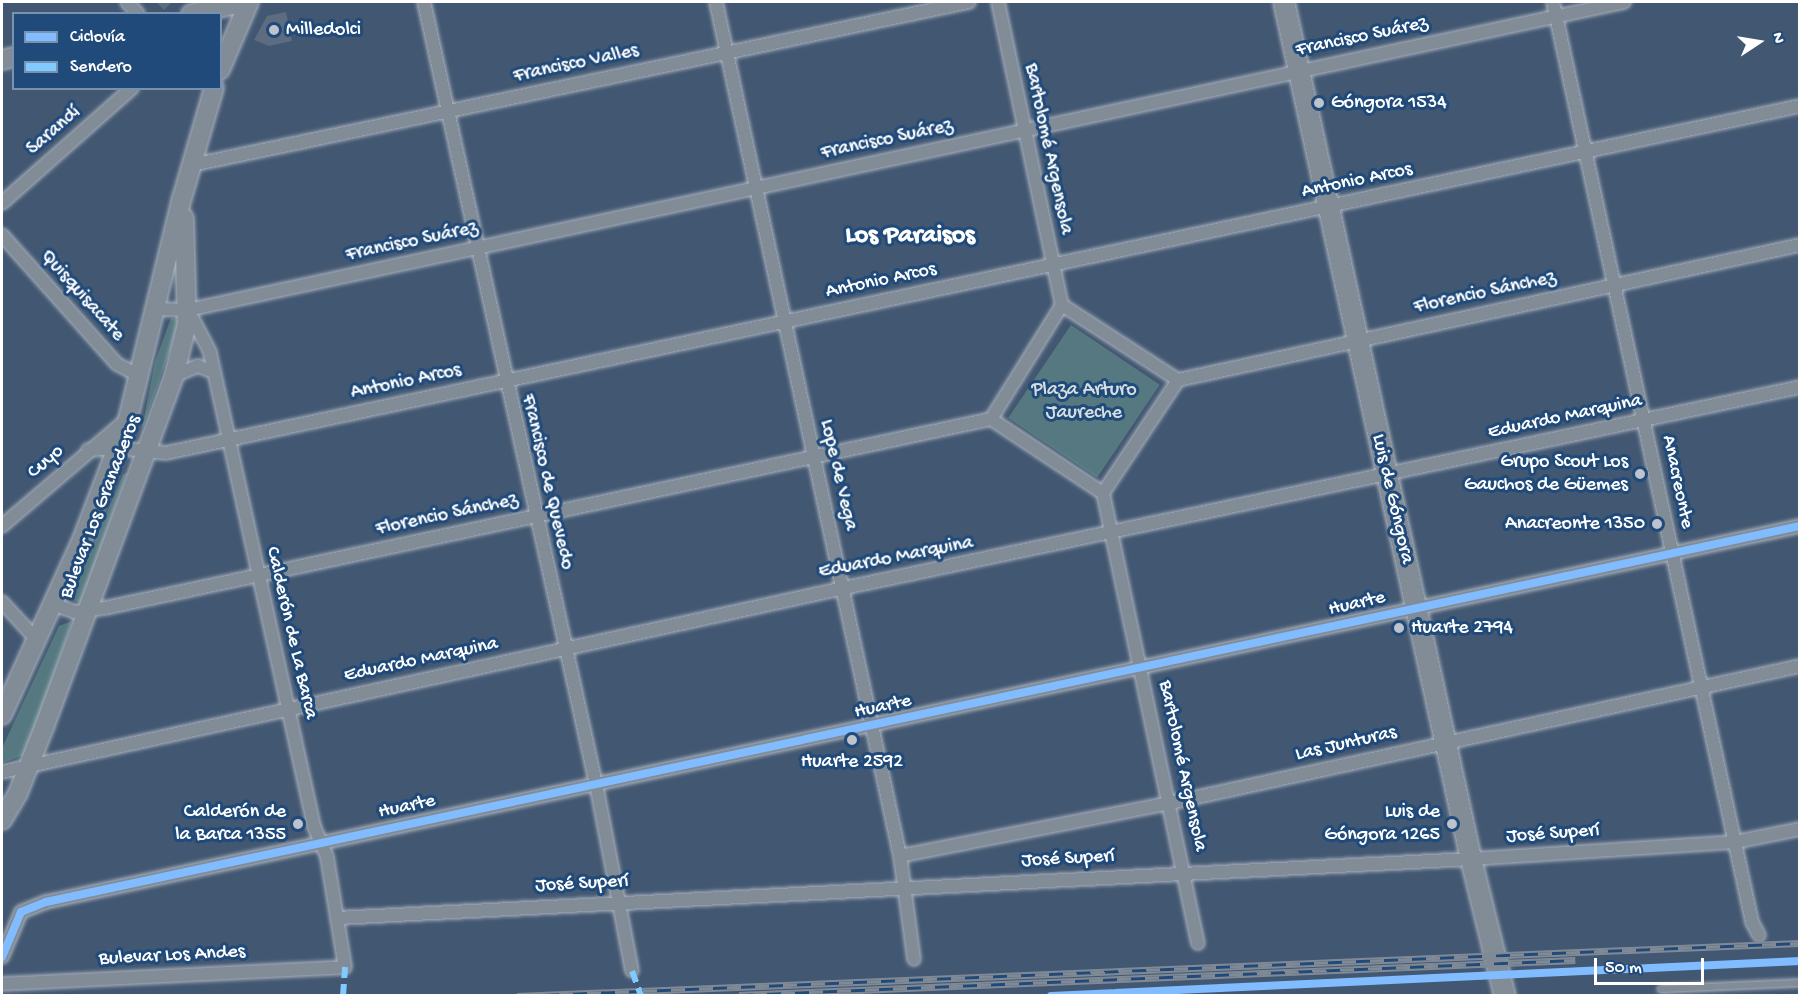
<!DOCTYPE html>
<meta charset="utf-8">
<style>
body{margin:0}
#map{position:relative;width:1801px;height:997px;overflow:hidden;background:#425771;font-family:"Gochi Hand",sans-serif}
div>[style]{position:absolute}
.green>*{inset:0;background:#567981;transform-origin:0 0}
.building>*{inset:0;background:#5d6c81}
.roads{filter:drop-shadow(0 0 2px #aab3bf) drop-shadow(0 0 2px #aab3bf)}
.lane>*{height:6px;margin:-3px;padding:0 3px;transform-origin:3px;border-radius:3px;background:#828c97}
.street>*{height:12px;margin:-6px;padding:0 6px;transform-origin:6px;border-radius:6px;background:#828c97}
.secondary>*{height:18px;margin:-9px;padding:0 9px;transform-origin:9px;border-radius:9px;background:#828c97}
.primary>*{height:20px;margin:-10px;padding:0 10px;transform-origin:10px;border-radius:10px;background:#828c97}
.rail>*{height:7px;margin-top:-3.5px;transform-origin:0;background:repeating-linear-gradient(90deg,#1f4a7a 0 14px,#808a96 0 28px);box-sizing:border-box;border-block:2px solid #808a96}
.quiet>*{height:6px;margin-top:-3px;transform-origin:0;background:repeating-linear-gradient(90deg,#80caff 0 12px,transparent 0 18px)}
.cycleway>*{height:8px;margin:-4px;padding:0 4px;transform-origin:4px;border-radius:4px;background:#80bcff}
.dots>*{width:16px;height:16px;translate:-50% -50%;box-sizing:border-box;border:3px solid #1f4a7a;border-radius:50%}
span{translate:-50% -50%;white-space:nowrap;text-align:center;line-height:1.15;-webkit-text-stroke:6px #1f4a7a;paint-order:stroke}
.poi-label{font-size:20px;color:#fff}
.left{translate:0 -50%;text-align:left}
.right{translate:-100% -50%;text-align:right}
.street-label{font-size:20px;color:#fff}
.park-label{font-size:20px;color:#d6dfe0}
.district-label{font-size:26px;color:#fff;font-weight:700}
.frame{position:absolute;inset:0;border:3px solid #fff;pointer-events:none}
.legend{position:absolute;left:12px;top:12px;width:210px;height:78px;box-sizing:border-box;background:#1f4a7a;border:2px solid #7992af;margin:0;padding:8px 10px;list-style:none;font-size:18px;color:#fff}
.legend li{display:flex;align-items:center;gap:12px;height:30px}
.legend b{width:30px;border:2px solid #7992af}
.north{position:absolute;left:1729px;top:12px;width:60px;height:60px;-webkit-text-stroke:4px #1f4a7a;paint-order:stroke;rotate:78deg;font-size:16px;font-weight:700;line-height:24px;text-align:center;color:#fff}
.north::after{content:'';display:block;margin:auto;width:21px;height:27px;background:#fff;clip-path:polygon(50% 0,100% 100%,50% 72%,0 100%)}
.scale{position:absolute;left:1594px;top:958px;width:110px;height:27px;box-sizing:border-box;border:3px solid #fff;border-top:0;padding-left:8px;font-size:18px;line-height:21px;white-space:nowrap;color:#fff;-webkit-text-stroke:4px #1f4a7a;paint-order:stroke}
</style>
<div id="map">
<div class="green">
<i style="clip-path:polygon(171px 318px,179px 320px,179px 325px,141px 433px,155px 362px)"></i>
<i style="left:1071px;top:325px;width:107px;height:112px;rotate:34deg"></i>
<i style="clip-path:polygon(127px 473px,82px 604px,71px 599px,123px 474px)"></i>
<i style="clip-path:polygon(72px 621px,27px 754px,2px 763px,2px 748px,59px 626px)"></i>
</div>
<div class="building">
<i style="clip-path:polygon(156px 2px,172px 2px,164px 10px)"></i>
<i style="clip-path:polygon(286px 12px,292px 41px,269px 46px,254px 40px,267px 16px)"></i>
</div>
<div class="roads">
<div class="lane">
<i style="left:1661px;top:989px;width:139px;rotate:-2.5deg"></i>
</div>
<div class="street">
<i style="left:127px;top:2px;width:16px;rotate:47deg"></i>
<i style="left:424px;top:2px;width:801px;rotate:77.6deg"></i>
<i style="left:596px;top:784px;width:190px;rotate:79.1deg"></i>
<i style="left:716px;top:2px;width:874px;rotate:77.84deg"></i>
<i style="left:900px;top:856px;width:104px;rotate:82.3deg"></i>
<i style="left:998px;top:2px;width:310px;rotate:78.1deg"></i>
<i style="left:1553px;top:2px;width:941px;rotate:77.79deg"></i>
<i style="left:1752px;top:922px;width:15px;rotate:62deg"></i>
<i style="left:192px;top:165px;width:794px;rotate:-11.85deg"></i>
<i style="left:2px;top:203px;width:174px;rotate:-41.5deg"></i>
<i style="left:2px;top:235px;width:173px;rotate:48.3deg"></i>
<i style="left:117px;top:364px;width:26px;rotate:28deg"></i>
<i style="left:1062px;top:305px;width:138px;rotate:32.9deg"></i>
<i style="left:157px;top:309px;width:31px;rotate:2deg"></i>
<i style="left:188px;top:310px;width:1469px;rotate:-12.11deg"></i>
<i style="left:174px;top:376px;width:26px;rotate:-23deg"></i>
<i style="left:198px;top:366px;width:17px;rotate:21deg"></i>
<i style="left:991px;top:419px;width:134px;rotate:-58.1deg"></i>
<i style="left:88px;top:450px;width:29px;rotate:-4deg"></i>
<i style="left:117px;top:448px;width:49px;rotate:5.8deg"></i>
<i style="left:166px;top:453px;width:1670px;rotate:-11.99deg"></i>
<i style="left:1103px;top:493px;width:136px;rotate:-56.4deg"></i>
<i style="left:1178px;top:380px;width:636px;rotate:-12.25deg"></i>
<i style="left:1103px;top:493px;width:460px;rotate:78.1deg"></i>
<i style="left:2px;top:526px;width:163px;rotate:-40.5deg"></i>
<i style="left:2px;top:602px;width:50px;rotate:47.4deg"></i>
<i style="left:53px;top:604px;width:23px;rotate:20deg"></i>
<i style="left:75px;top:612px;width:30px;rotate:-8deg"></i>
<i style="left:105px;top:608px;width:906px;rotate:-12.04deg"></i>
<i style="left:991px;top:419px;width:134px;rotate:33.5deg"></i>
<i style="left:2px;top:772px;width:862px;rotate:-12.33deg"></i>
<i style="left:844px;top:588px;width:977px;rotate:-11.87deg"></i>
<i style="left:900px;top:856px;width:275px;rotate:-11.1deg"></i>
<i style="left:1170px;top:803px;width:645px;rotate:-12.27deg"></i>
<i style="left:337px;top:918px;width:1136px;rotate:-2.98deg"></i>
<i style="left:1471px;top:859px;width:265px;rotate:-3.7deg"></i>
<i style="left:1735px;top:842px;width:66px;rotate:-11.3deg"></i>
<i style="left:2px;top:957px;width:49px;rotate:-67.1deg"></i>
<i style="left:21px;top:912px;width:27px;rotate:-22deg"></i>
<i style="left:46px;top:902px;width:1794px;rotate:-12.1deg"></i>
<i style="left:2px;top:984px;width:343px;rotate:-2.8deg"></i>
<i style="left:345px;top:967px;width:111px;rotate:-99.3deg"></i>
<i style="left:327px;top:857px;width:34px;rotate:-113deg"></i>
<i style="left:314px;top:826px;width:485px;rotate:-102.4deg"></i>
<i style="left:210px;top:352px;width:47px;rotate:-117.6deg"></i>
</div>
<div class="secondary">
<i style="left:191px;top:14px;width:55px;rotate:-12.5deg"></i>
<i style="left:2px;top:60px;width:12px;rotate:-14deg"></i>
<i style="left:220px;top:70px;width:74px;rotate:-66.9deg"></i>
<i style="left:2px;top:715px;width:196px;rotate:-65.5deg"></i>
<i style="left:83px;top:537px;width:126px;rotate:-69.1deg"></i>
<i style="left:128px;top:419px;width:228px;rotate:-76.3deg"></i>
<i style="left:182px;top:198px;width:115px;rotate:-73.8deg"></i>
<i style="left:2px;top:820px;width:31px;rotate:-59deg"></i>
<i style="left:18px;top:793px;width:73px;rotate:-68.3deg"></i>
<i style="left:45px;top:725px;width:372px;rotate:-69.7deg"></i>
<i style="left:174px;top:376px;width:54px;rotate:-76deg"></i>
<i style="left:187px;top:324px;width:106px;rotate:-91.6deg"></i>
</div>
<div class="primary">
<i style="left:1284px;top:2px;width:877px;rotate:77.69deg"></i>
<i style="left:1471px;top:859px;width:141px;rotate:76.1deg"></i>
</div>
</div>
<div class="rail">
<i style="left:739px;top:995px;width:837px;rotate:-2.4deg"></i>
<i style="left:517px;top:996px;width:1284px;rotate:-2.37deg"></i>
</div>
<div class="quiet">
<i style="left:632px;top:971px;width:27px;rotate:70deg"></i>
<i style="left:343px;top:996px;width:29px;rotate:-86deg"></i>
</div>
<div class="cycleway">
<i style="left:2px;top:957px;width:49px;rotate:-67.1deg"></i>
<i style="left:21px;top:912px;width:27px;rotate:-22deg"></i>
<i style="left:46px;top:902px;width:1794px;rotate:-12.1deg"></i>
<i style="left:1051px;top:996px;width:750px;rotate:-2.68deg"></i>
</div>
<div class="dots">
<i style="left:274px;top:30px;background:#bdc4cd"></i>
<i style="left:1319px;top:103px;background:#bdc4cd"></i>
<i style="left:1640px;top:474px;background:#bdc4cd"></i>
<i style="left:1657px;top:524px;background:#bdc4cd"></i>
<i style="left:1399px;top:628px;background:#bdc4cd"></i>
<i style="left:852px;top:740px;background:#bdc4cd"></i>
<i style="left:298px;top:824px;background:#bdc4cd"></i>
<i style="left:1452px;top:824px;background:#bdc4cd"></i>
</div>
<div class="poi-label">
<span class="left" style="left:286px;top:30px">Milledolci</span>
<span class="left" style="left:1331px;top:103px">Góngora 1534</span>
<span class="right" style="left:1628px;top:474px">Grupo Scout Los<br>Gauchos de Güemes</span>
<span class="right" style="left:1645px;top:524px">Anacreonte 1350</span>
<span class="left" style="left:1411px;top:628px">Huarte 2794</span>
<span style="left:852px;top:762px">Huarte 2592</span>
<span class="right" style="left:286px;top:824px">Calderón de<br>la Barca 1355</span>
<span class="right" style="left:1440px;top:824px">Luis de<br>Góngora 1265</span>
</div>
<div class="street-label">
<span style="left:1362px;top:37px;rotate:-12deg">Francisco Suárez</span>
<span style="left:576px;top:64px;rotate:-12deg">Francisco Valles</span>
<span style="left:54px;top:131px;rotate:-41deg">Sarandí</span>
<span style="left:887px;top:140px;rotate:-12deg">Francisco Suárez</span>
<span style="left:1048px;top:149px;rotate:78deg">Bartolomé Argensola</span>
<span style="left:1357px;top:181px;rotate:-12deg">Antonio Arcos</span>
<span style="left:412px;top:242px;rotate:-12deg">Francisco Suárez</span>
<span style="left:881px;top:281px;rotate:-12deg">Antonio Arcos</span>
<span style="left:1485px;top:293px;rotate:-12deg">Florencio Sánchez</span>
<span style="left:82px;top:296px;rotate:48deg">Quisquisacate</span>
<span style="left:406px;top:382px;rotate:-12deg">Antonio Arcos</span>
<span style="left:1565px;top:417px;rotate:-12deg">Eduardo Marquina</span>
<span style="left:46px;top:462px;rotate:-41deg">Cuyo</span>
<span style="left:838px;top:475px;rotate:77deg">Lope de Vega</span>
<span style="left:547px;top:482px;rotate:77deg">Francisco de Quevedo</span>
<span style="left:1677px;top:482px;rotate:78deg">Anacreonte</span>
<span style="left:1392px;top:499px;rotate:77deg">Luis de Góngora</span>
<span style="left:101px;top:507px;rotate:-69deg">Bulevar Los Granaderos</span>
<span style="left:447px;top:515px;rotate:-12deg">Florencio Sánchez</span>
<span style="left:896px;top:558px;rotate:-11deg">Eduardo Marquina</span>
<span style="left:1357px;top:604px;rotate:-13deg">Huarte</span>
<span style="left:291px;top:633px;rotate:77deg">Calderón de La Barca</span>
<span style="left:421px;top:660px;rotate:-12deg">Eduardo Marquina</span>
<span style="left:883px;top:707px;rotate:-12deg">Huarte</span>
<span style="left:1346px;top:744px;rotate:-13deg">Las Junturas</span>
<span style="left:1182px;top:766px;rotate:78deg">Bartolomé Argensola</span>
<span style="left:407px;top:807px;rotate:-12deg">Huarte</span>
<span style="left:1553px;top:834px;rotate:-4deg">José Superí</span>
<span style="left:1068px;top:859px;rotate:-3deg">José Superí</span>
<span style="left:582px;top:884px;rotate:-3deg">José Superí</span>
<span style="left:172px;top:956px;rotate:-3deg">Bulevar Los Andes</span>
</div>
<div class="park-label">
<span style="left:1084px;top:402px">Plaza Arturo<br>Jaureche</span>
</div>
<div class="district-label">
<span style="left:910px;top:237px">Los Paraisos</span>
</div>
<div class="frame"></div>
<ul class="legend">
<li><b style="height:8px;background:#80bcff"></b>Ciclovía</li>
<li><b style="height:8px;background:#80caff"></b>Sendero</li>
</ul>
<div class="north">N</div>
<div class="scale">50 m</div>
</div>
